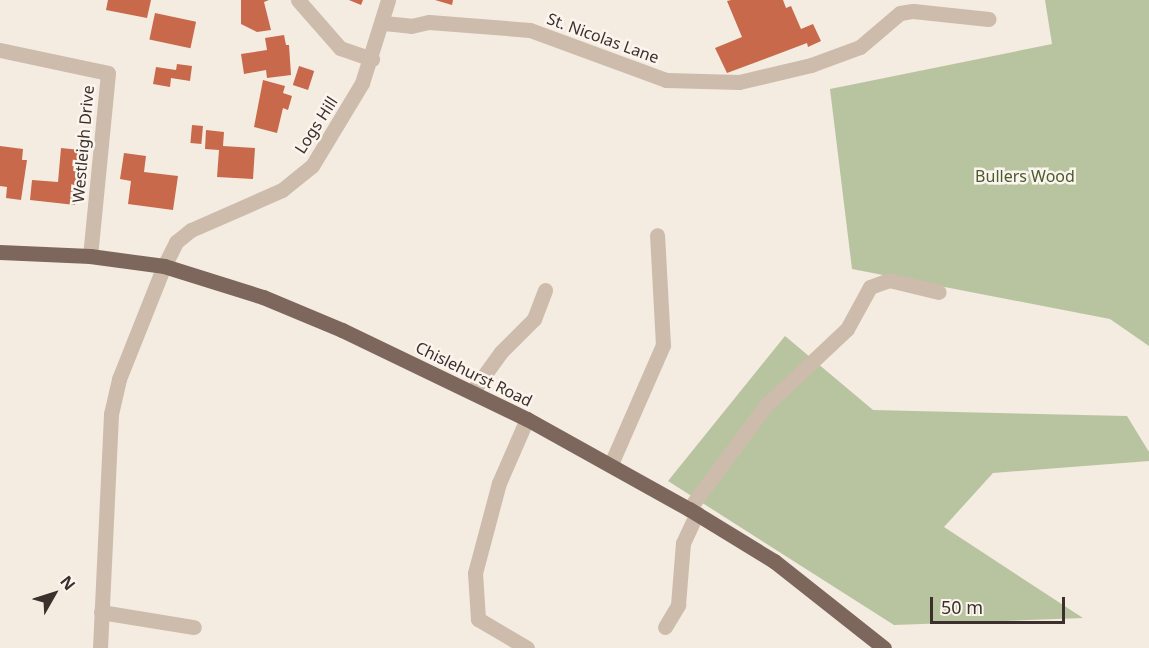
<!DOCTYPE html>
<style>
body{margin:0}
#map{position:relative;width:1149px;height:648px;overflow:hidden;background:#f4ebe1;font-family:"Noto Sans",sans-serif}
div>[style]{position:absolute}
.green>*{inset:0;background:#b8c4a0}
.building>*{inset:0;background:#c8694b;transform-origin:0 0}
.minor>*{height:15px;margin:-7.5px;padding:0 7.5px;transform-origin:7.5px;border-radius:7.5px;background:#cdbbac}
.major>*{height:15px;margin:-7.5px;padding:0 7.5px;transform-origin:7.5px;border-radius:7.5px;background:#7d675c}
span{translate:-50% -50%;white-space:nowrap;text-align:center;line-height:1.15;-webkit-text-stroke:5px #fbf5ee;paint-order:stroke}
.street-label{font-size:16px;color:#3b302b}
.park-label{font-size:16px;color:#4a5a2e}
.north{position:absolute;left:24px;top:564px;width:60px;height:60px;-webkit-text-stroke:4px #fbf5ee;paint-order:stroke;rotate:51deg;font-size:16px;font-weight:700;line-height:24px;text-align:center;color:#3b302b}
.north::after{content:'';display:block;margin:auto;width:21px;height:27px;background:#3b302b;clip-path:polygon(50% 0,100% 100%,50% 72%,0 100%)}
.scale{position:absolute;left:930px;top:597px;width:135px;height:27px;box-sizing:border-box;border:3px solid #3b302b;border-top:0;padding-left:8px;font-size:18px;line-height:21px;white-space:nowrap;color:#3b302b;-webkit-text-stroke:4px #fbf5ee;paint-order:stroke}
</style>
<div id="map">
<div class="green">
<i style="clip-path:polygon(1045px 0,1149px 0,1149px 346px,1110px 319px,852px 269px,830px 89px,1052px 44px)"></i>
<i style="clip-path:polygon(785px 336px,873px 410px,1127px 416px,1149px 452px,1149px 461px,993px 473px,944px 527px,1083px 618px,894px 625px,668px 481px)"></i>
</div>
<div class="building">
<i style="clip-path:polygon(108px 0,151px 0,147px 18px,106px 10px)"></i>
<i style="clip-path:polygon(241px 0,269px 0,264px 2px,271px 30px,257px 32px,241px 24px)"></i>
<i style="clip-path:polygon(349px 0,363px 0,361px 5px)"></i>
<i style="clip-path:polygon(435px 0,453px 0,452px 5px)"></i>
<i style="clip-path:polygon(731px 0,783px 0,786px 8px,791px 6px,801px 29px,813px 24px,821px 41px,808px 47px,807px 43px,727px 73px,715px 48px,742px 37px,727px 1px)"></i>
<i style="left:155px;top:13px;width:42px;height:27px;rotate:12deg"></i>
<i style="clip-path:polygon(284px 35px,286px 45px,289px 45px,291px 75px,267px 78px,266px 70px,244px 74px,241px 54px,267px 50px,265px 38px)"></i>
<i style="clip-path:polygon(177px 64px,192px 66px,190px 81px,171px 78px,170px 87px,153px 84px,156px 67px,176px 70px)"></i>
<i style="left:299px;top:66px;width:16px;height:20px;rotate:18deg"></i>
<i style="clip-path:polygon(263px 80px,285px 86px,283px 93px,292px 96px,288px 110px,283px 108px,277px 133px,254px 127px)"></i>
<i style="left:192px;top:125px;width:11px;height:18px;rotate:5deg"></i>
<i style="clip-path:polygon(206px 130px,224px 132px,223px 146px,255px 148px,253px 179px,217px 177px,219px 150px,205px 149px)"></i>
<i style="clip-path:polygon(0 146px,23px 149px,22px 160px,27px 160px,21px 200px,6px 198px,7px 187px,0 186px)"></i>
<i style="clip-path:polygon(61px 148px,80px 150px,75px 205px,30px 200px,32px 180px,58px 182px)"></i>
<i style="clip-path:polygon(124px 153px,146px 156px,144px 172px,178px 176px,173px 210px,128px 204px,131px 181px,120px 179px)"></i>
</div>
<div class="minor">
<i style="left:298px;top:0;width:64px;rotate:48.8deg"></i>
<i style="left:340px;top:48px;width:34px;rotate:19deg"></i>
<i style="left:384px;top:23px;width:27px;rotate:6deg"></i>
<i style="left:411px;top:26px;width:18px;rotate:-13deg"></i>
<i style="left:429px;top:22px;width:101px;rotate:4.5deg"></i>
<i style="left:530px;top:30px;width:145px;rotate:20.2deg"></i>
<i style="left:666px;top:80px;width:73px;rotate:1.6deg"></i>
<i style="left:739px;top:82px;width:74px;rotate:-13.3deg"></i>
<i style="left:811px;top:65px;width:52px;rotate:-20.2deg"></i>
<i style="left:860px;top:47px;width:52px;rotate:-40.4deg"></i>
<i style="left:900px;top:13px;width:13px;rotate:-9deg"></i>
<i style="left:913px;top:11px;width:76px;rotate:6deg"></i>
<i style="left:0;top:50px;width:110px;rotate:12deg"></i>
<i style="left:108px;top:73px;width:184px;rotate:95.6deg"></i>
<i style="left:472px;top:392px;width:49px;rotate:-54.1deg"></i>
<i style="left:501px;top:352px;width:47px;rotate:-45deg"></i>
<i style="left:534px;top:319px;width:31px;rotate:-69deg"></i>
<i style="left:611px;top:464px;width:130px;rotate:-66.4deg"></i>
<i style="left:663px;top:345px;width:110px;rotate:-93.1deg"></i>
<i style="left:689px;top:509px;width:129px;rotate:-53.5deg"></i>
<i style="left:766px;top:405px;width:111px;rotate:-43.2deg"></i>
<i style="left:847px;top:329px;width:48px;rotate:-61.3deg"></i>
<i style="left:870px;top:287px;width:20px;rotate:-20deg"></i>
<i style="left:889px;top:280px;width:51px;rotate:13.5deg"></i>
<i style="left:101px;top:612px;width:94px;rotate:9.2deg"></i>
<i style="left:665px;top:627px;width:26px;rotate:-59deg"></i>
<i style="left:678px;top:605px;width:62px;rotate:-85.4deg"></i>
<i style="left:683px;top:543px;width:33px;rotate:-65deg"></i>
<i style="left:100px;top:648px;width:234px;rotate:-87.3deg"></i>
<i style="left:111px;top:414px;width:36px;rotate:-77deg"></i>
<i style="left:119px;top:379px;width:122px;rotate:-68.3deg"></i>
<i style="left:164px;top:266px;width:27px;rotate:-63deg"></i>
<i style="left:176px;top:242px;width:19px;rotate:-39deg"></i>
<i style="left:191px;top:230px;width:99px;rotate:-23.7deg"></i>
<i style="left:282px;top:190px;width:38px;rotate:-39deg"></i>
<i style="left:312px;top:166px;width:97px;rotate:-58.9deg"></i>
<i style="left:362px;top:83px;width:87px;rotate:-72.6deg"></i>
<i style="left:527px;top:648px;width:57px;rotate:-149.4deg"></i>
<i style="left:478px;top:619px;width:46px;rotate:-93.7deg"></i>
<i style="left:475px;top:573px;width:93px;rotate:-75.1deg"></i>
<i style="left:499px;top:483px;width:70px;rotate:-66.4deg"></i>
</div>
<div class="major">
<i style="left:0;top:252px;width:90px;rotate:2.5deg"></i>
<i style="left:90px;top:256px;width:75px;rotate:7.7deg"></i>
<i style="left:164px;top:266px;width:104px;rotate:17.4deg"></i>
<i style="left:263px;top:297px;width:86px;rotate:22.7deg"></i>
<i style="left:342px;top:330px;width:205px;rotate:25.7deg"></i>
<i style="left:527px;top:419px;width:185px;rotate:29.1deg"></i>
<i style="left:689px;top:509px;width:100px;rotate:31.5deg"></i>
<i style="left:774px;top:561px;width:140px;rotate:38.3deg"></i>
</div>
<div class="street-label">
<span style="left:603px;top:38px;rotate:20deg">St. Nicolas Lane</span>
<span style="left:316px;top:125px;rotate:-57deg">Logs Hill</span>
<span style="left:83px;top:144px;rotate:-85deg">Westleigh Drive</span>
<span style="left:474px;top:374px;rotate:26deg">Chislehurst Road</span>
</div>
<div class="park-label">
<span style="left:1025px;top:176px">Bullers Wood</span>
</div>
<div class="north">N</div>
<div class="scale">50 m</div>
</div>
